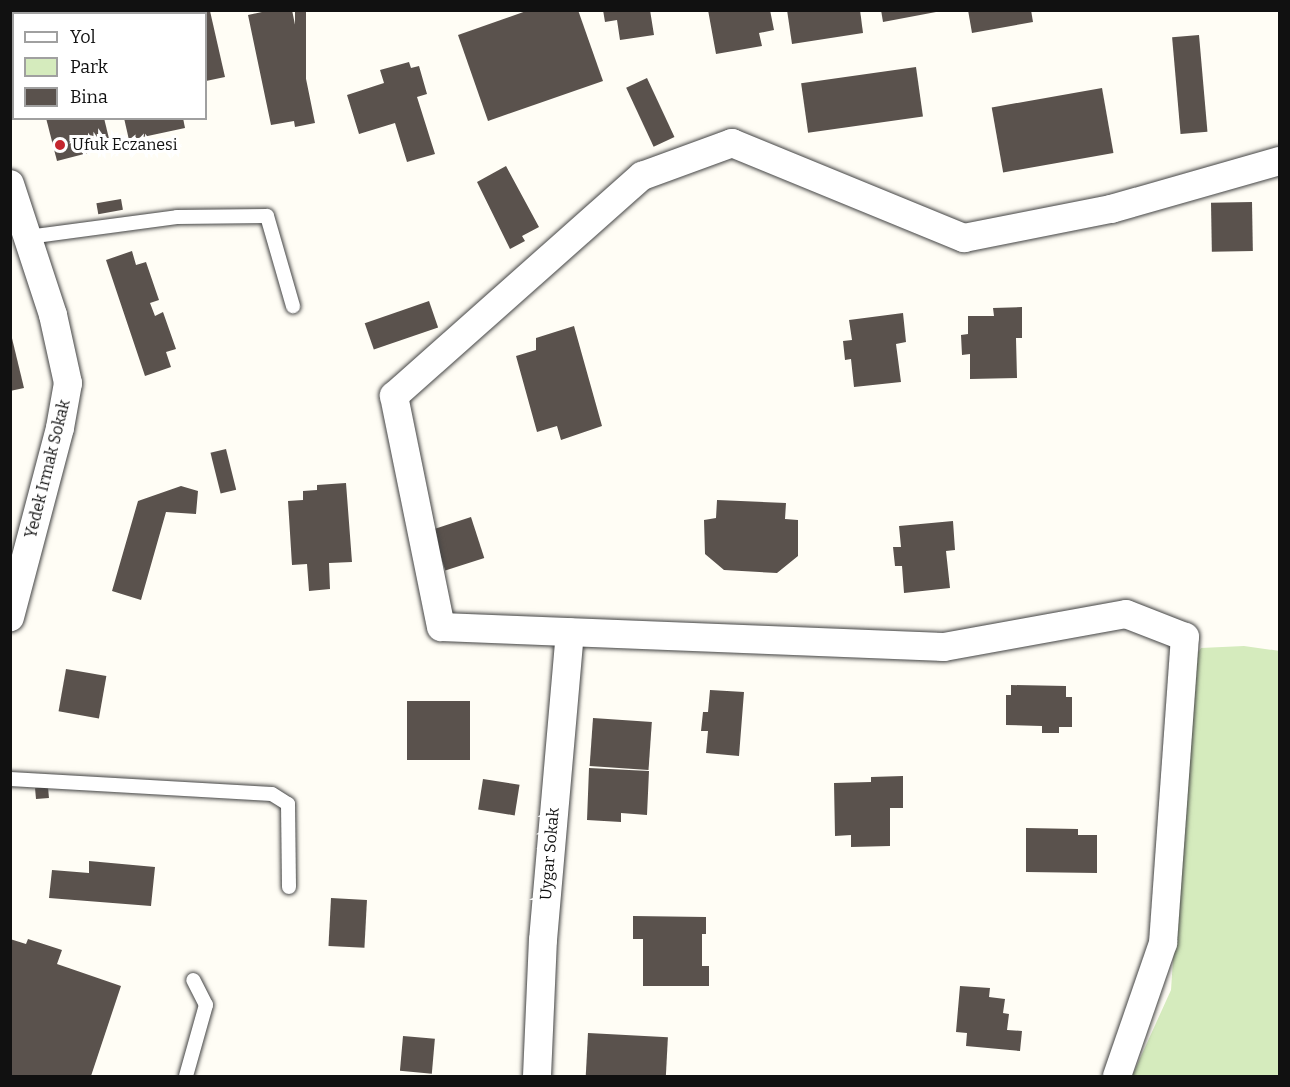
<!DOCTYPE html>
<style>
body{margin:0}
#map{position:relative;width:1290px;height:1087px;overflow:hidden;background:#fffdf5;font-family:Bitter,serif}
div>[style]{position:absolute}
.green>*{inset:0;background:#d5ebbd}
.building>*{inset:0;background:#5a524d;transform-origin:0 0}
.roads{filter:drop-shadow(0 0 2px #444) drop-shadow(0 0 2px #444)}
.lane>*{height:14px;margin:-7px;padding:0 7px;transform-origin:7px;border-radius:7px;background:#fff}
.street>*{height:28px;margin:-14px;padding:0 14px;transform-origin:14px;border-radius:14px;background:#fff}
.dots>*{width:16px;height:16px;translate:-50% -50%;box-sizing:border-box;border:3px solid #fff;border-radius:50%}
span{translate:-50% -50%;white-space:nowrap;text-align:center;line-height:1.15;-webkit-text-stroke:6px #fff;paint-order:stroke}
.poi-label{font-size:16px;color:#111}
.left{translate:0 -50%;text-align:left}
.street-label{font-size:16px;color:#111}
.frame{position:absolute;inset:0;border:12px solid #111;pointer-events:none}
.legend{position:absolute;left:12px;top:12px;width:195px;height:108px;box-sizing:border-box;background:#fff;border:2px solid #a0a0a0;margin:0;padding:8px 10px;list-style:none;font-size:18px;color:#111}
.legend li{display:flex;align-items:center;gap:12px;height:30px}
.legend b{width:30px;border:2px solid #a0a0a0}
</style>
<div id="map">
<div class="green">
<i style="clip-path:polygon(1244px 646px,1280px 651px,1279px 1076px,1132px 1076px,1171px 990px,1193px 660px,1201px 648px)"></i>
</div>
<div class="building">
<i style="clip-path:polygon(271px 10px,292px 10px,315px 123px,295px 127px,294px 121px,271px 125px,248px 15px)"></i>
<i style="left:295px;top:10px;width:11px;height:92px"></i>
<i style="clip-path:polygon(529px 10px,578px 10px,603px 81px,488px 121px,458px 35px)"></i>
<i style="clip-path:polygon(603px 10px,650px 10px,654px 35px,620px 40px,617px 20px,605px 22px)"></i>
<i style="clip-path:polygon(708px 10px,770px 10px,774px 30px,759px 33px,762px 46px,716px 54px)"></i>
<i style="clip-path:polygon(787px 10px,860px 10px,863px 33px,792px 44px)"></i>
<i style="clip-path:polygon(881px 10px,936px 10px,936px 12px,883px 22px)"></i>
<i style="clip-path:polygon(968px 10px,1031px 10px,1033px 22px,972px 33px)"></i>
<i style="clip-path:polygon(210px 11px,225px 77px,206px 81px,206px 12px)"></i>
<i style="left:1199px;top:35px;width:97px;height:27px;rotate:85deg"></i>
<i style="clip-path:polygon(409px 62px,411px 68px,419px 66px,427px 94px,417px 97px,435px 154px,407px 162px,395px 123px,359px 134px,347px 95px,384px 83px,380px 70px)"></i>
<i style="left:916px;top:67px;width:50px;height:116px;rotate:82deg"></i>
<i style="left:647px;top:78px;width:65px;height:23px;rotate:65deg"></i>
<i style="left:1102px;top:88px;width:66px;height:112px;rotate:80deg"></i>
<i style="clip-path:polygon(46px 118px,104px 118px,111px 147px,57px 161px)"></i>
<i style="clip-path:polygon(124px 118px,183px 118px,185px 128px,129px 140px)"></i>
<i style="clip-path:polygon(506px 166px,539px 227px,522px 236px,525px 241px,510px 249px,477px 182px)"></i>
<i style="left:121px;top:199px;width:11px;height:25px;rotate:80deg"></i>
<i style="left:1252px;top:202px;width:49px;height:41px;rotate:89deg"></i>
<i style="clip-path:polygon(132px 251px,136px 265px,146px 262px,159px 300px,150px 303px,155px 316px,163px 312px,176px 349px,166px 352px,171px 367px,145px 376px,106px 260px)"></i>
<i style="left:429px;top:301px;width:28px;height:68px;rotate:71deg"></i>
<i style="clip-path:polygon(1022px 307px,1022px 338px,1016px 338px,1017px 378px,970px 379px,970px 354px,962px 355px,961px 335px,968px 334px,968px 316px,994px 316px,993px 308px)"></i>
<i style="clip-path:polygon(903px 313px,906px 342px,896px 344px,901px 382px,854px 387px,851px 359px,845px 360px,843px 341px,852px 340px,849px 320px)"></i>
<i style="clip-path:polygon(574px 326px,602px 426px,561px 440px,557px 426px,537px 432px,516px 356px,536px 350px,536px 338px)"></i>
<i style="clip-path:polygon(10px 330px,24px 388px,10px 391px)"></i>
<i style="left:226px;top:449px;width:42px;height:16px;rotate:76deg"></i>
<i style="clip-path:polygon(346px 483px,352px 562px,329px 563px,330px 589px,309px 591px,307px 564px,292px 565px,288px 501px,303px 500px,303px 491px,317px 490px,317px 485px)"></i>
<i style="clip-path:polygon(181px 486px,198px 491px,196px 514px,166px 512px,141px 600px,112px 591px,138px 501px)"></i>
<i style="clip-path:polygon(717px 500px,786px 503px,785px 519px,798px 520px,798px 556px,777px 573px,724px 570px,705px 554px,704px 520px,716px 518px)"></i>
<i style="left:471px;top:517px;width:43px;height:41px;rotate:72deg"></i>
<i style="clip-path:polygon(953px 521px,955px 550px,946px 551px,950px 588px,904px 593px,902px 566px,895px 566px,893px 547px,901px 547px,899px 526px)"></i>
<i style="left:66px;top:669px;width:41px;height:43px;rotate:10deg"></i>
<i style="clip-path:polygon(1011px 685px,1066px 686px,1066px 697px,1072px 697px,1072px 727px,1059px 727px,1059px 733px,1042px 733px,1042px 726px,1006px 725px,1006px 695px,1011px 695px)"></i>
<i style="clip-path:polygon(710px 690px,744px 692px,739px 756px,706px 753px,708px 731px,701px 731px,703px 712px,708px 712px)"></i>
<i style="left:470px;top:701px;width:59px;height:63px;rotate:90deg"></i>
<i style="left:593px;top:718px;width:59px;height:48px;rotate:4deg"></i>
<i style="clip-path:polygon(589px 768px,649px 771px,647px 815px,621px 813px,621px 822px,587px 820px)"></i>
<i style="clip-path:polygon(903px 776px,903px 808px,890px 808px,890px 846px,851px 847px,851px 835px,835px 836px,834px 783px,871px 782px,871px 777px)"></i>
<i style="left:483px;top:779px;width:37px;height:31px;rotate:9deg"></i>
<i style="left:48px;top:787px;width:11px;height:13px;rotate:85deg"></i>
<i style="clip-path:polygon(1026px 828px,1078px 829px,1078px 835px,1097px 835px,1097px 873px,1026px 872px)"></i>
<i style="clip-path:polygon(89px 861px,155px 867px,151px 906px,49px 898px,52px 870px,89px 873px)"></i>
<i style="left:331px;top:898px;width:36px;height:48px;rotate:3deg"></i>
<i style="clip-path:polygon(633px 916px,706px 917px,706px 934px,702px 934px,702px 966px,709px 966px,709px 986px,643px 986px,643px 939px,633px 939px)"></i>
<i style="clip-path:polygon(10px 939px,26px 944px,28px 939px,62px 950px,57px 964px,121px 986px,91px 1076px,10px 1076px)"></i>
<i style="clip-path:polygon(960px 986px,990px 988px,989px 997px,1005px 999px,1003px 1013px,1009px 1014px,1007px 1030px,1022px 1031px,1020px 1051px,966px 1046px,967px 1033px,956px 1032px)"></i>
<i style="left:588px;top:1033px;width:80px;height:43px;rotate:3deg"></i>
<i style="left:403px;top:1036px;width:32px;height:35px;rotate:5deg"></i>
</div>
<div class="roads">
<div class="lane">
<i style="left:28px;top:237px;width:150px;rotate:-7.6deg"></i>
<i style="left:177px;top:217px;width:90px;rotate:-0.6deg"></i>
<i style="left:267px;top:216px;width:94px;rotate:73.9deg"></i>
<i style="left:10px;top:779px;width:262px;rotate:3.3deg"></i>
<i style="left:272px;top:794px;width:19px;rotate:32deg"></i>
<i style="left:288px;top:804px;width:83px;rotate:89.3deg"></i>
<i style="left:186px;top:1076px;width:74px;rotate:-74.3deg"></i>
<i style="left:206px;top:1005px;width:28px;rotate:-117deg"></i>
</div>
<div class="street">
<i style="left:10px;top:184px;width:138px;rotate:71.8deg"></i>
<i style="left:53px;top:315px;width:70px;rotate:77.6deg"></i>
<i style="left:68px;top:383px;width:46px;rotate:100.1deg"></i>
<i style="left:60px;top:428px;width:196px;rotate:104.8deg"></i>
<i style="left:537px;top:1076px;width:136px;rotate:-87.5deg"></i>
<i style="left:543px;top:940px;width:309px;rotate:-85deg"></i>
<i style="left:1117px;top:1076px;width:141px;rotate:-70.9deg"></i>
<i style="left:1163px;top:943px;width:307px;rotate:-85.9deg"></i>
<i style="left:1185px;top:637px;width:63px;rotate:-158.7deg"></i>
<i style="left:1126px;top:614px;width:185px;rotate:169.7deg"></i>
<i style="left:944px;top:647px;width:503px;rotate:-177.72deg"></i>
<i style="left:441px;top:627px;width:236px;rotate:-101.5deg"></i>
<i style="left:394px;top:396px;width:332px;rotate:-41.6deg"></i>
<i style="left:642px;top:176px;width:96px;rotate:-20.1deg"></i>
<i style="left:732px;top:143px;width:251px;rotate:22.3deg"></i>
<i style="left:964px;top:238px;width:150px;rotate:-11.2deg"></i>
<i style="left:1111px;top:209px;width:176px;rotate:-15.9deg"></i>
</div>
</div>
<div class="dots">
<i style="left:60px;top:145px;background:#c4262e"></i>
</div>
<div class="poi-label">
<span class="left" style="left:72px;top:145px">Ufuk Eczanesi</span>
</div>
<div class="street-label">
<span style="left:48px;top:469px;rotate:-76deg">Yedek Irmak Sokak</span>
<span style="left:550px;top:854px;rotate:-85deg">Uygar Sokak</span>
</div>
<div class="frame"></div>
<ul class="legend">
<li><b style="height:8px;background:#fff"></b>Yol</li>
<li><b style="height:16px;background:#d5ebbd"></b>Park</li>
<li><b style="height:16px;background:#5a524d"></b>Bina</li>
</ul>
</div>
